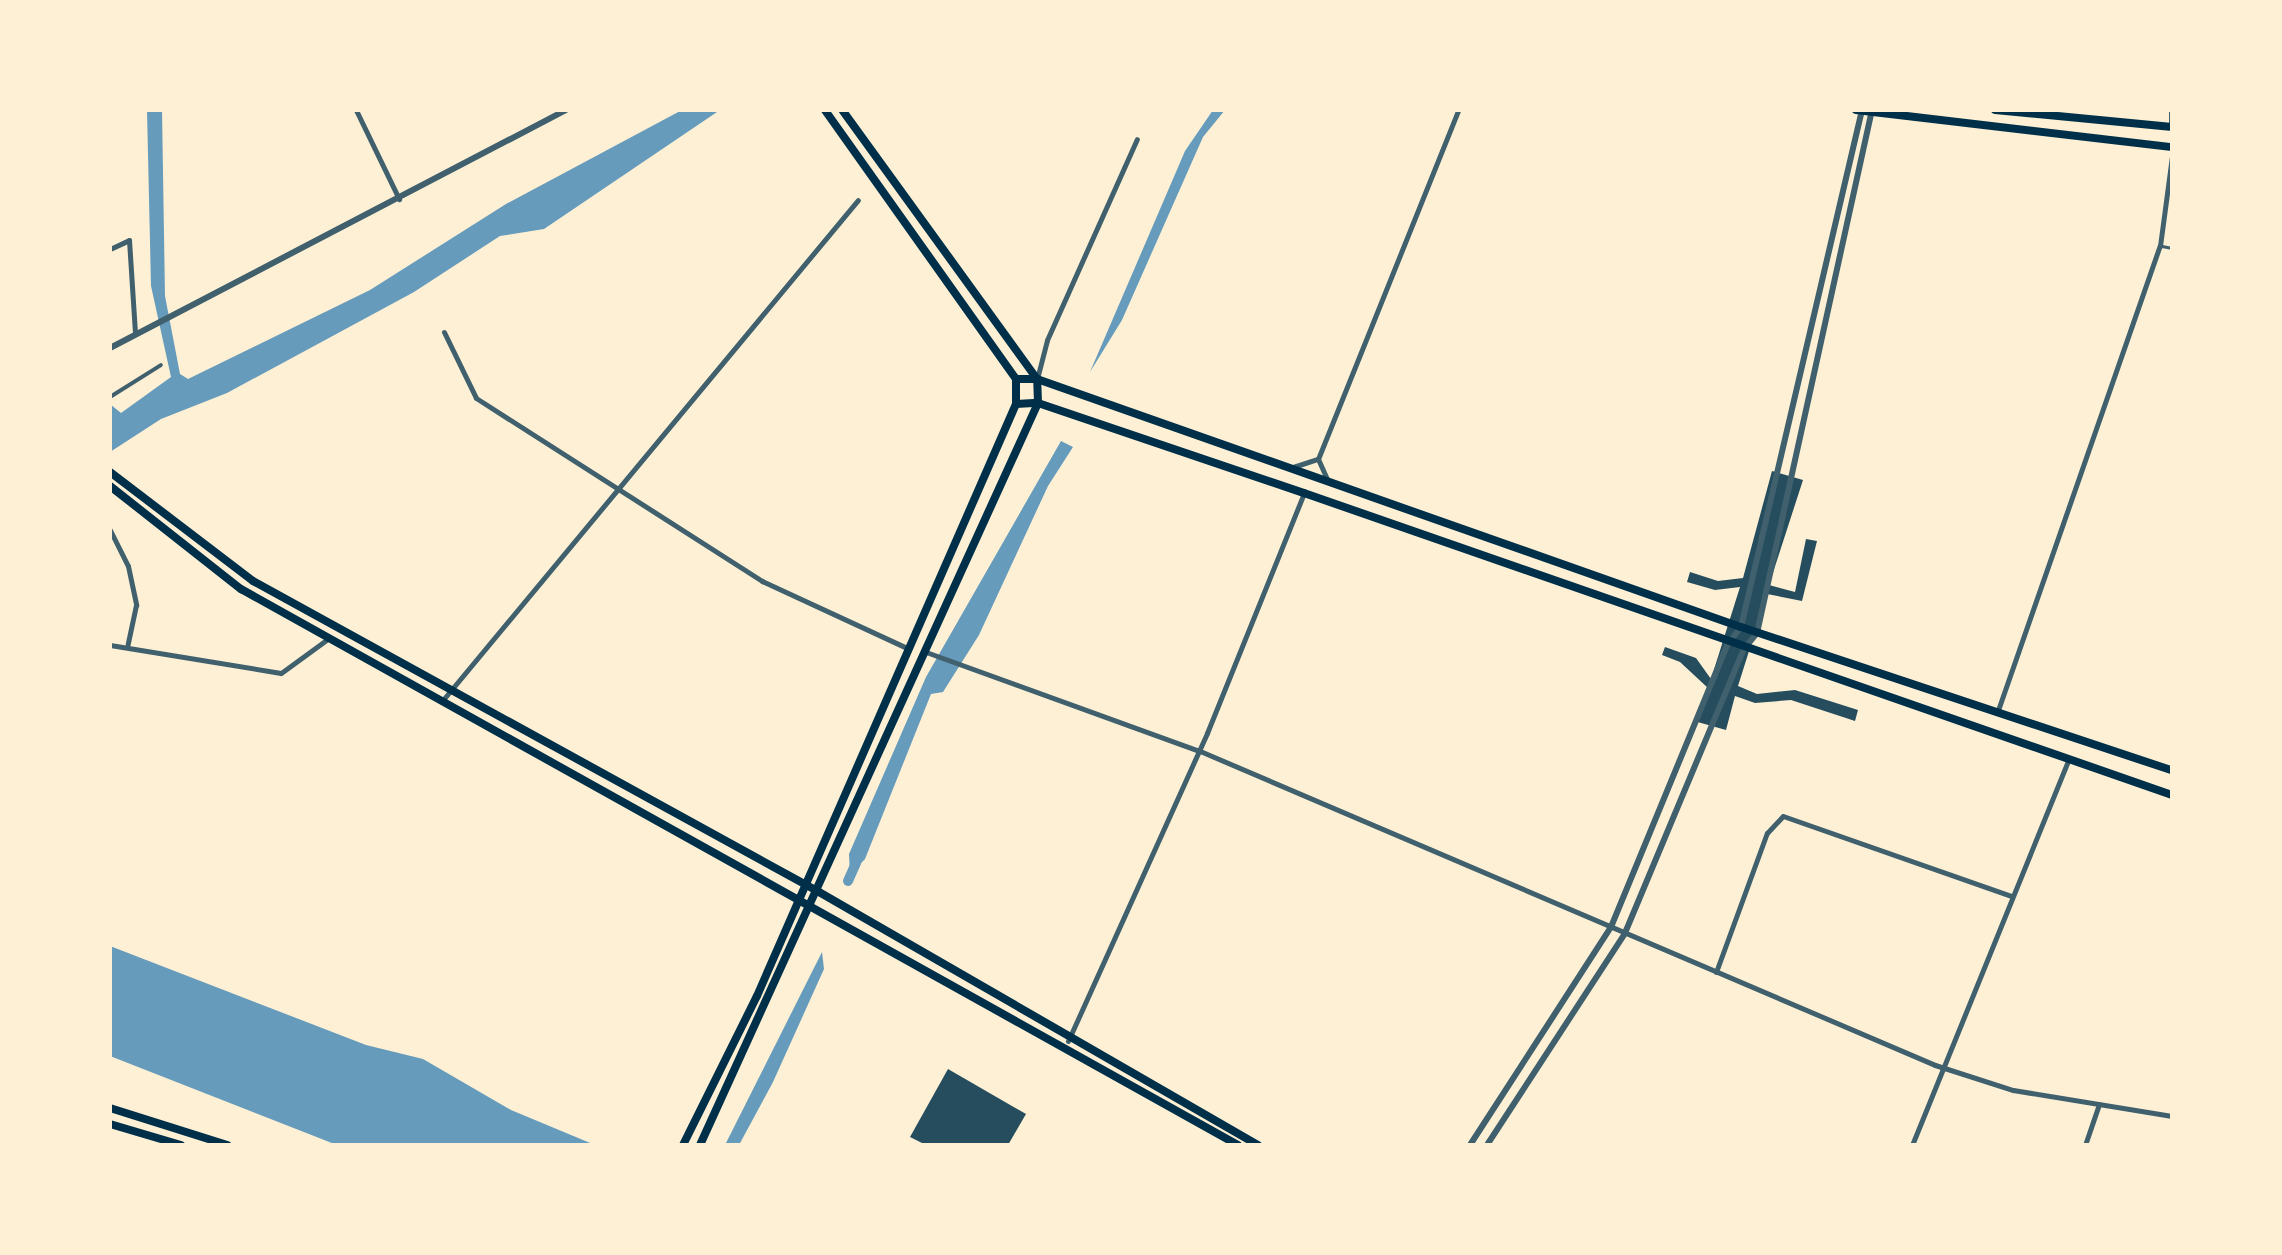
<!DOCTYPE html>
<style>
body{margin:0}
#map{position:relative;width:2282px;height:1255px;overflow:hidden;background:#fdf0d5;font-family:"Alegreya Sans",sans-serif}
div>[style]{position:absolute}
.water>*{inset:0;background:#669bbc}
.canal>*{height:10px;margin:-5px;padding:0 5px;transform-origin:5px;border-radius:5px;background:#669bbc}
.building>*{inset:0;background:#264d5e}
.service>*{height:2.5px;margin:-1.25px;padding:0 1.25px;transform-origin:1.25px;border-radius:1.25px;background:#3f606c}
.pedestrian>*{height:4px;margin:-2px;padding:0 2px;transform-origin:2px;border-radius:2px;background:#3f606c}
.minor>*{height:5px;margin:-2.5px;padding:0 2.5px;transform-origin:2.5px;border-radius:2.5px;background:#3f606c}
.tertiary>*{height:6px;margin:-3px;padding:0 3px;transform-origin:3px;border-radius:3px;background:#3f606c}
.secondary>*{height:8px;margin:-4px;padding:0 4px;transform-origin:4px;border-radius:4px;background:#003049}
.primary>*{height:8px;margin:-4px;padding:0 4px;transform-origin:4px;border-radius:4px;background:#003049}
span{translate:-50% -50%;white-space:nowrap;text-align:center;line-height:1.15;-webkit-text-stroke:9px #fdf0d5;paint-order:stroke}
.frame{position:absolute;inset:0;border:112px solid #fdf0d5;pointer-events:none}
</style>
<div id="map">
<div class="water">
<i style="clip-path:polygon(147px 110px,162px 110px,165px 296px,180px 374px,188px 379px,370px 290px,506px 204px,682px 110px,720px 110px,544px 229px,500px 236px,414px 292px,227px 393px,161px 419px,110px 452px,110px 404px,121px 413px,171px 377px,151px 286px)"></i>
<i style="clip-path:polygon(1213px 110px,1225px 110px,1203px 137px,1122px 320px,1090px 372px,1185px 151px)"></i>
<i style="clip-path:polygon(1061px 441px,1073px 447px,1048px 486px,979px 635px,943px 692px,931px 694px,865px 859px,850px 875px,849px 854px,926px 677px)"></i>
<i style="clip-path:polygon(110px 946px,366px 1045px,423px 1059px,511px 1110px,595px 1145px,337px 1145px,110px 1056px)"></i>
<i style="clip-path:polygon(822px 952px,824px 969px,773px 1082px,739px 1145px,725px 1145px)"></i>
</div>
<div class="canal">
<i style="left:848px;top:881px;width:20px;rotate:-66deg"></i>
</div>
<div class="building">
<i style="clip-path:polygon(1772px 471px,1803px 480px,1769px 585px,1795px 592px,1806px 539px,1817px 541px,1802px 601px,1767px 594px,1738px 686px,1757px 694px,1795px 690px,1858px 710px,1855px 721px,1791px 700px,1755px 703px,1735px 696px,1726px 730px,1694px 721px,1708px 688px,1680px 662px,1662px 655px,1665px 647px,1696px 658px,1711px 679px,1740px 587px,1715px 590px,1687px 582px,1690px 572px,1718px 581px,1743px 578px)"></i>
<i style="clip-path:polygon(948px 1069px,1026px 1114px,1008px 1145px,926px 1145px,910px 1137px)"></i>
</div>
<div class="service">
<i style="left:2162px;top:246px;width:10px;rotate:11deg"></i>
</div>
<div class="pedestrian">
<i style="left:110px;top:397px;width:60px;rotate:-32.1deg"></i>
</div>
<div class="minor">
<i style="left:356px;top:110px;width:99px;rotate:64.2deg"></i>
<i style="left:2171px;top:127px;width:17px;rotate:-90deg"></i>
<i style="left:110px;top:249px;width:21px;rotate:-25deg"></i>
<i style="left:129px;top:240px;width:94px;rotate:86.3deg"></i>
<i style="left:444px;top:332px;width:73px;rotate:64.1deg"></i>
<i style="left:476px;top:398px;width:340px;rotate:32.6deg"></i>
<i style="left:762px;top:581px;width:160px;rotate:24.8deg"></i>
<i style="left:1037px;top:379px;width:40px;rotate:-75.6deg"></i>
<i style="left:1047px;top:340px;width:220px;rotate:-65.9deg"></i>
<i style="left:1293px;top:467px;width:26px;rotate:-18deg"></i>
<i style="left:1327px;top:479px;width:22px;rotate:-114deg"></i>
<i style="left:1318px;top:459px;width:376px;rotate:-68.1deg"></i>
<i style="left:110px;top:530px;width:40px;rotate:63.4deg"></i>
<i style="left:128px;top:566px;width:40px;rotate:78deg"></i>
<i style="left:136px;top:605px;width:40px;rotate:102deg"></i>
<i style="left:110px;top:645px;width:173px;rotate:9.3deg"></i>
<i style="left:281px;top:673px;width:59px;rotate:-36.1deg"></i>
<i style="left:926px;top:652px;width:291px;rotate:19.9deg"></i>
<i style="left:1200px;top:751px;width:799px;rotate:23.13deg"></i>
<i style="left:1935px;top:1065px;width:82px;rotate:17.8deg"></i>
<i style="left:2013px;top:1090px;width:161px;rotate:9.3deg"></i>
<i style="left:442px;top:701px;width:651px;rotate:-50.3deg"></i>
<i style="left:1997px;top:713px;width:495px;rotate:-70.8deg"></i>
<i style="left:2160px;top:246px;width:91px;rotate:-82.4deg"></i>
<i style="left:1716px;top:972px;width:148px;rotate:-69.9deg"></i>
<i style="left:1767px;top:833px;width:23px;rotate:-47deg"></i>
<i style="left:1783px;top:816px;width:243px;rotate:19.3deg"></i>
<i style="left:1068px;top:1041px;width:338px;rotate:-65.7deg"></i>
<i style="left:1207px;top:733px;width:259px;rotate:-68deg"></i>
<i style="left:1912px;top:1145px;width:415px;rotate:-67.9deg"></i>
<i style="left:2085px;top:1145px;width:43px;rotate:-71.1deg"></i>
</div>
<div class="tertiary">
<i style="left:110px;top:348px;width:514px;rotate:-27.56deg"></i>
<i style="left:1470px;top:1145px;width:260px;rotate:-57.1deg"></i>
<i style="left:1611px;top:927px;width:305px;rotate:-67.6deg"></i>
<i style="left:1727px;top:645px;width:23px;rotate:-52deg"></i>
<i style="left:1741px;top:627px;width:531px;rotate:-76.83deg"></i>
<i style="left:1487px;top:1145px;width:253px;rotate:-56.9deg"></i>
<i style="left:1625px;top:933px;width:308px;rotate:-67.3deg"></i>
<i style="left:1744px;top:649px;width:21px;rotate:-51deg"></i>
<i style="left:1757px;top:633px;width:535px;rotate:-77.6deg"></i>
</div>
<div class="secondary">
<i style="left:1856px;top:110px;width:318px;rotate:6.7deg"></i>
<i style="left:1995px;top:110px;width:178px;rotate:5.5deg"></i>
<i style="left:110px;top:472px;width:180px;rotate:37.3deg"></i>
<i style="left:253px;top:581px;width:646px;rotate:28.79deg"></i>
<i style="left:819px;top:892px;width:507px;rotate:29.96deg"></i>
<i style="left:110px;top:486px;width:167px;rotate:38.2deg"></i>
<i style="left:241px;top:589px;width:1142px;rotate:29.15deg"></i>
<i style="left:110px;top:1108px;width:123px;rotate:17.5deg"></i>
<i style="left:110px;top:1124px;width:74px;rotate:16.5deg"></i>
</div>
<div class="primary">
<i style="left:1016px;top:379px;width:21px"></i>
<i style="left:1037px;top:379px;width:746px;rotate:19.41deg"></i>
<i style="left:1741px;top:627px;width:454px;rotate:18.4deg"></i>
<i style="left:1016px;top:404px;width:22px;rotate:-3deg"></i>
<i style="left:1038px;top:403px;width:281px;rotate:18.7deg"></i>
<i style="left:1304px;top:493px;width:919px;rotate:19.18deg"></i>
<i style="left:683px;top:1145px;width:166px;rotate:-63.6deg"></i>
<i style="left:757px;top:996px;width:646px;rotate:-66.37deg"></i>
<i style="left:1016px;top:404px;width:25px;rotate:-90deg"></i>
<i style="left:1016px;top:379px;width:330px;rotate:-125.4deg"></i>
<i style="left:700px;top:1145px;width:815px;rotate:-65.51deg"></i>
<i style="left:1038px;top:403px;width:24px;rotate:-92deg"></i>
<i style="left:1037px;top:379px;width:332px;rotate:-125.9deg"></i>
</div>
<div class="frame"></div>
</div>
